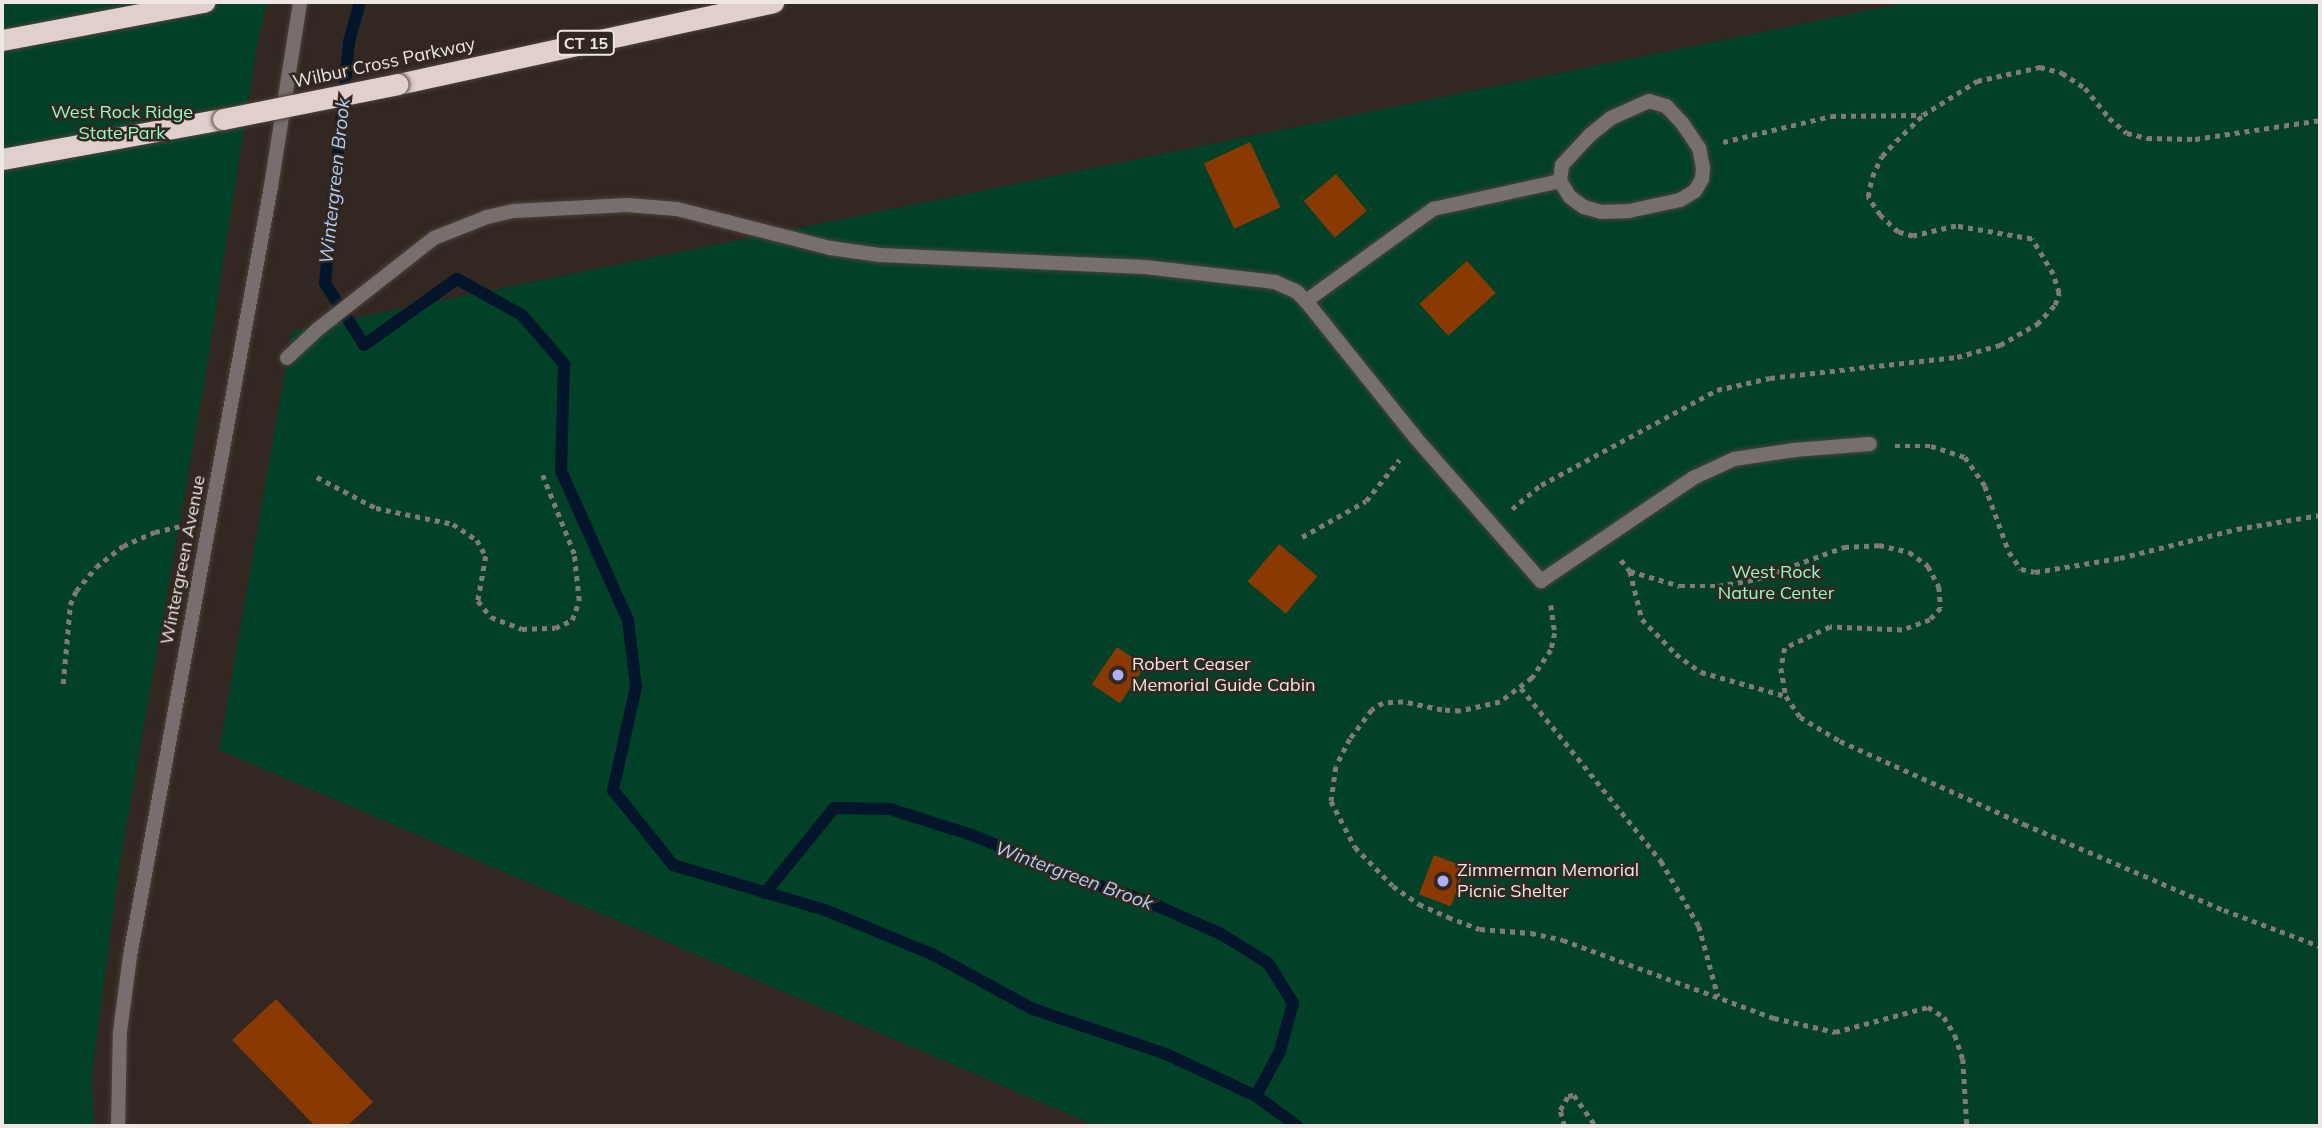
<!DOCTYPE html>
<style>
body{margin:0}
#map{position:relative;width:2322px;height:1128px;overflow:hidden;background:#332721;font-family:Mulish,sans-serif}
div>[style]{position:absolute}
.green>*{inset:0;background:#004128}
.stream>*{height:12px;margin:-6px;padding:0 6px;transform-origin:6px;border-radius:6px;background:#03152a}
.building>*{inset:0;background:#8a3a00;transform-origin:0 0}
.path>*{height:4.5px;margin-top:-2.25px;transform-origin:0;background:repeating-linear-gradient(90deg,#847a75 0 5px,transparent 0 10px)}
.roads{filter:drop-shadow(0 0 2px #4d423c) drop-shadow(0 0 2px #4d423c)}
.lane>*{height:14px;margin:-7px;padding:0 7px;transform-origin:7px;border-radius:7px;background:#766f6d}
.street>*{height:14px;margin:-7px;padding:0 7px;transform-origin:7px;border-radius:7px;background:#766f6d}
.highway>*{height:21px;margin:-10.5px;padding:0 10.5px;transform-origin:10.5px;border-radius:10.5px;background:#e0cfcb}
.bridges{filter:drop-shadow(0 0 2px #4d423c) drop-shadow(0 0 2px #4d423c)}
.highway-bridge>*{height:21px;margin:-10.5px;padding:0 10.5px;transform-origin:10.5px;border-radius:10.5px;background:#e0cfcb}
.dots>*{width:19px;height:19px;translate:-50% -50%;box-sizing:border-box;border:4px solid #332721;border-radius:50%}
span{translate:-50% -50%;white-space:nowrap;text-align:center;line-height:1.15;-webkit-text-stroke:5px #332721;paint-order:stroke}
.shield-label span{padding:2px 5px;background:#332721;border:2px solid;border-radius:5px;-webkit-text-stroke-width:0}
.shield-label{font-size:16px;color:#efe7e3;font-weight:700}
.street-label{font-size:18px;color:#efe7e3}
.park-label{font-size:18px;color:#91fbc5}
.poi-label{font-size:18px;color:#efe7e3}
.left{translate:0 -50%;text-align:left}
.water-label{font-size:19px;color:#b0d1f5;font-style:italic}
.frame{position:absolute;inset:0;border:4px solid #efe7e3;pointer-events:none}
</style>
<div id="map">
<div class="green">
<i style="clip-path:polygon(2px 2px,267px 2px,257px 45px,205px 378px,121px 856px,91px 1079px,94px 1126px,2px 1126px)"></i>
<i style="clip-path:polygon(1910px 2px,2320px 2px,2320px 1126px,1096px 1126px,219px 750px,292px 331px)"></i>
</div>
<div class="stream">
<i style="left:360px;top:2px;width:41px;rotate:105.4deg"></i>
<i style="left:349px;top:42px;width:242px;rotate:95.7deg"></i>
<i style="left:325px;top:283px;width:73px;rotate:57.8deg"></i>
<i style="left:364px;top:345px;width:114px;rotate:-35.4deg"></i>
<i style="left:457px;top:279px;width:74px;rotate:29deg"></i>
<i style="left:522px;top:315px;width:65px;rotate:49.4deg"></i>
<i style="left:564px;top:364px;width:107px;rotate:91.6deg"></i>
<i style="left:561px;top:471px;width:163px;rotate:65.8deg"></i>
<i style="left:628px;top:620px;width:67px;rotate:83.2deg"></i>
<i style="left:636px;top:687px;width:106px;rotate:102.6deg"></i>
<i style="left:613px;top:790px;width:96px;rotate:51.3deg"></i>
<i style="left:673px;top:865px;width:159px;rotate:16.5deg"></i>
<i style="left:825px;top:910px;width:116px;rotate:22.4deg"></i>
<i style="left:932px;top:954px;width:115px;rotate:28.6deg"></i>
<i style="left:1033px;top:1009px;width:140px;rotate:18.7deg"></i>
<i style="left:1166px;top:1054px;width:99px;rotate:25deg"></i>
<i style="left:1256px;top:1096px;width:51px;rotate:36.2deg"></i>
<i style="left:765px;top:893px;width:109px;rotate:-50.9deg"></i>
<i style="left:834px;top:808px;width:56px;rotate:1deg"></i>
<i style="left:890px;top:809px;width:89px;rotate:17.6deg"></i>
<i style="left:975px;top:836px;width:91px;rotate:23.2deg"></i>
<i style="left:1059px;top:872px;width:97px;rotate:18.6deg"></i>
<i style="left:1151px;top:903px;width:77px;rotate:23.9deg"></i>
<i style="left:1221px;top:934px;width:55px;rotate:31.7deg"></i>
<i style="left:1268px;top:963px;width:47px;rotate:58deg"></i>
<i style="left:1293px;top:1003px;width:50px;rotate:105.2deg"></i>
<i style="left:1280px;top:1051px;width:51px;rotate:118.1deg"></i>
</div>
<div class="building">
<i style="left:1250px;top:142px;width:72px;height:51px;rotate:65deg"></i>
<i style="left:1336px;top:174px;width:48px;height:42px;rotate:50deg"></i>
<i style="left:1467px;top:261px;width:43px;height:64px;rotate:48deg"></i>
<i style="left:1279px;top:544px;width:50px;height:49px;rotate:40deg"></i>
<i style="left:1117px;top:647px;width:34px;height:45px;rotate:34deg"></i>
<i style="left:1434px;top:855px;width:34px;height:42px;rotate:21deg"></i>
<i style="clip-path:polygon(276px 999px,373px 1102px,347px 1126px,315px 1126px,232px 1040px)"></i>
</div>
<div class="path">
<i style="left:1723px;top:142px;width:111px;rotate:-13.5deg"></i>
<i style="left:1831px;top:116px;width:91px;rotate:-0.6deg"></i>
<i style="left:1895px;top:446px;width:36px"></i>
<i style="left:1931px;top:446px;width:36px;rotate:18deg"></i>
<i style="left:1965px;top:457px;width:35px;rotate:55deg"></i>
<i style="left:1985px;top:486px;width:70px;rotate:70deg"></i>
<i style="left:2009px;top:552px;width:21px;rotate:55deg"></i>
<i style="left:2021px;top:569px;width:14px;rotate:12deg"></i>
<i style="left:2035px;top:572px;width:86px;rotate:-9.4deg"></i>
<i style="left:2120px;top:558px;width:121px;rotate:-13.9deg"></i>
<i style="left:2237px;top:529px;width:84px;rotate:-9.6deg"></i>
<i style="left:317px;top:477px;width:67px;rotate:27.7deg"></i>
<i style="left:376px;top:508px;width:79px;rotate:11.7deg"></i>
<i style="left:453px;top:524px;width:29px;rotate:34deg"></i>
<i style="left:477px;top:540px;width:18px;rotate:61deg"></i>
<i style="left:486px;top:556px;width:46px;rotate:100.1deg"></i>
<i style="left:478px;top:601px;width:21px;rotate:51deg"></i>
<i style="left:491px;top:617px;width:33px;rotate:21deg"></i>
<i style="left:522px;top:629px;width:33px;rotate:-2deg"></i>
<i style="left:555px;top:628px;width:19px;rotate:-25deg"></i>
<i style="left:572px;top:620px;width:20px;rotate:-70deg"></i>
<i style="left:579px;top:601px;width:47px;rotate:-96.1deg"></i>
<i style="left:574px;top:554px;width:86px;rotate:-111.8deg"></i>
<i style="left:1512px;top:509px;width:38px;rotate:-40deg"></i>
<i style="left:1541px;top:485px;width:200px;rotate:-28.4deg"></i>
<i style="left:1717px;top:390px;width:54px;rotate:-12.8deg"></i>
<i style="left:1770px;top:378px;width:188px;rotate:-6.4deg"></i>
<i style="left:1957px;top:357px;width:45px;rotate:-15.6deg"></i>
<i style="left:2000px;top:345px;width:43px;rotate:-29.6deg"></i>
<i style="left:2037px;top:324px;width:26px;rotate:-47deg"></i>
<i style="left:2055px;top:305px;width:13px;rotate:-72deg"></i>
<i style="left:2059px;top:293px;width:20px;rotate:-108deg"></i>
<i style="left:2053px;top:274px;width:41px;rotate:-121deg"></i>
<i style="left:2032px;top:239px;width:77px;rotate:-170.3deg"></i>
<i style="left:1956px;top:226px;width:44px;rotate:166.9deg"></i>
<i style="left:1913px;top:236px;width:16px;rotate:-165deg"></i>
<i style="left:1898px;top:232px;width:25px;rotate:-137deg"></i>
<i style="left:1880px;top:215px;width:22px;rotate:-124deg"></i>
<i style="left:1868px;top:197px;width:20px;rotate:-79deg"></i>
<i style="left:1872px;top:177px;width:23px;rotate:-65deg"></i>
<i style="left:1882px;top:156px;width:21px;rotate:-47deg"></i>
<i style="left:1896px;top:141px;width:37px;rotate:-44deg"></i>
<i style="left:1923px;top:115px;width:64px;rotate:-32.2deg"></i>
<i style="left:1977px;top:81px;width:65px;rotate:-12.5deg"></i>
<i style="left:2040px;top:67px;width:23px;rotate:15deg"></i>
<i style="left:2062px;top:73px;width:27px;rotate:33deg"></i>
<i style="left:2085px;top:88px;width:38px;rotate:51deg"></i>
<i style="left:2109px;top:118px;width:23px;rotate:40deg"></i>
<i style="left:2127px;top:133px;width:21px;rotate:14deg"></i>
<i style="left:2147px;top:138px;width:48px;rotate:1.2deg"></i>
<i style="left:2195px;top:139px;width:126px;rotate:-8.6deg"></i>
<i style="left:1302px;top:537px;width:73px;rotate:-29.4deg"></i>
<i style="left:1366px;top:501px;width:53px;rotate:-51.2deg"></i>
<i style="left:1621px;top:560px;width:14px;rotate:51deg"></i>
<i style="left:1630px;top:571px;width:52px;rotate:16.7deg"></i>
<i style="left:1680px;top:586px;width:38px"></i>
<i style="left:1718px;top:586px;width:40px;rotate:-10deg"></i>
<i style="left:1757px;top:579px;width:93px;rotate:-20.2deg"></i>
<i style="left:1844px;top:547px;width:35px;rotate:-3deg"></i>
<i style="left:1879px;top:545px;width:31px;rotate:13deg"></i>
<i style="left:1909px;top:552px;width:24px;rotate:36deg"></i>
<i style="left:1928px;top:566px;width:24px;rotate:62deg"></i>
<i style="left:1939px;top:587px;width:21px;rotate:85deg"></i>
<i style="left:1941px;top:608px;width:16px;rotate:133deg"></i>
<i style="left:1930px;top:620px;width:30px;rotate:160deg"></i>
<i style="left:1902px;top:630px;width:72px;rotate:-177.6deg"></i>
<i style="left:1830px;top:627px;width:50px;rotate:155deg"></i>
<i style="left:1785px;top:648px;width:20px;rotate:101deg"></i>
<i style="left:1781px;top:668px;width:28px;rotate:80deg"></i>
<i style="left:1786px;top:696px;width:25px;rotate:56deg"></i>
<i style="left:1800px;top:717px;width:47px;rotate:31deg"></i>
<i style="left:1840px;top:741px;width:202px;rotate:24.3deg"></i>
<i style="left:2024px;top:824px;width:218px;rotate:23.3deg"></i>
<i style="left:2224px;top:910px;width:103px;rotate:20.6deg"></i>
<i style="left:1630px;top:571px;width:49px;rotate:76deg"></i>
<i style="left:1642px;top:619px;width:49px;rotate:45.8deg"></i>
<i style="left:1676px;top:654px;width:31px;rotate:36deg"></i>
<i style="left:1701px;top:672px;width:88px;rotate:15.8deg"></i>
<i style="left:1551px;top:605px;width:28px;rotate:82deg"></i>
<i style="left:1555px;top:633px;width:17px;rotate:103deg"></i>
<i style="left:1551px;top:650px;width:34px;rotate:124deg"></i>
<i style="left:1532px;top:678px;width:40px;rotate:143deg"></i>
<i style="left:1500px;top:702px;width:41px;rotate:167.3deg"></i>
<i style="left:1460px;top:711px;width:18px;rotate:-177deg"></i>
<i style="left:1442px;top:710px;width:40px;rotate:-168deg"></i>
<i style="left:1403px;top:702px;width:20px;rotate:177deg"></i>
<i style="left:1383px;top:703px;width:13px;rotate:148deg"></i>
<i style="left:1372px;top:710px;width:36px;rotate:127deg"></i>
<i style="left:1350px;top:739px;width:31px;rotate:117deg"></i>
<i style="left:1336px;top:767px;width:34px;rotate:98deg"></i>
<i style="left:1331px;top:801px;width:52px;rotate:62.4deg"></i>
<i style="left:1355px;top:847px;width:54px;rotate:45.7deg"></i>
<i style="left:1393px;top:886px;width:32px;rotate:35deg"></i>
<i style="left:1419px;top:904px;width:32px;rotate:24deg"></i>
<i style="left:1448px;top:917px;width:34px;rotate:21deg"></i>
<i style="left:1480px;top:929px;width:51px;rotate:4.5deg"></i>
<i style="left:1531px;top:933px;width:33px;rotate:12deg"></i>
<i style="left:1563px;top:940px;width:225px;rotate:20.3deg"></i>
<i style="left:1774px;top:1018px;width:63px;rotate:12.9deg"></i>
<i style="left:1835px;top:1032px;width:96px;rotate:-15deg"></i>
<i style="left:1928px;top:1007px;width:19px;rotate:32deg"></i>
<i style="left:1944px;top:1017px;width:21px;rotate:59deg"></i>
<i style="left:1955px;top:1035px;width:25px;rotate:72deg"></i>
<i style="left:1963px;top:1059px;width:67px;rotate:86.6deg"></i>
<i style="left:63px;top:684px;width:79px;rotate:-84.9deg"></i>
<i style="left:70px;top:605px;width:15px;rotate:-67deg"></i>
<i style="left:76px;top:591px;width:31px;rotate:-50deg"></i>
<i style="left:96px;top:567px;width:34px;rotate:-38deg"></i>
<i style="left:123px;top:546px;width:35px;rotate:-24deg"></i>
<i style="left:155px;top:532px;width:27px;rotate:-13deg"></i>
<i style="left:1521px;top:688px;width:223px;rotate:51deg"></i>
<i style="left:1661px;top:861px;width:75px;rotate:59.7deg"></i>
<i style="left:1699px;top:926px;width:73px;rotate:74.8deg"></i>
<i style="left:1564px;top:1126px;width:16px;rotate:-104deg"></i>
<i style="left:1560px;top:1110px;width:16px;rotate:-60deg"></i>
<i style="left:1568px;top:1096px;width:6px;rotate:-9deg"></i>
<i style="left:1574px;top:1095px;width:38px;rotate:55deg"></i>
</div>
<div class="roads">
<div class="lane">
<i style="left:1306px;top:301px;width:157px;rotate:-35.9deg"></i>
<i style="left:1433px;top:209px;width:130px;rotate:-12.4deg"></i>
<i style="left:1560px;top:181px;width:19px;rotate:58deg"></i>
<i style="left:1570px;top:197px;width:17px;rotate:36deg"></i>
<i style="left:1584px;top:207px;width:18px;rotate:16deg"></i>
<i style="left:1601px;top:212px;width:28px;rotate:-2deg"></i>
<i style="left:1629px;top:211px;width:52px;rotate:-12.2deg"></i>
<i style="left:1680px;top:200px;width:17px;rotate:-31deg"></i>
<i style="left:1695px;top:191px;width:14px;rotate:-60deg"></i>
<i style="left:1702px;top:179px;width:11px;rotate:-85deg"></i>
<i style="left:1703px;top:168px;width:20px;rotate:-101deg"></i>
<i style="left:1699px;top:148px;width:29px;rotate:-124deg"></i>
<i style="left:1683px;top:124px;width:25px;rotate:-133deg"></i>
<i style="left:1666px;top:106px;width:18px;rotate:-164deg"></i>
<i style="left:1649px;top:101px;width:42px;rotate:155.9deg"></i>
<i style="left:1611px;top:118px;width:27px;rotate:141deg"></i>
<i style="left:1590px;top:135px;width:41px;rotate:133deg"></i>
<i style="left:1562px;top:165px;width:16px;rotate:97deg"></i>
<i style="left:287px;top:358px;width:42px;rotate:-43.1deg"></i>
<i style="left:318px;top:329px;width:147px;rotate:-38.1deg"></i>
<i style="left:434px;top:238px;width:57px;rotate:-21.6deg"></i>
<i style="left:487px;top:217px;width:28px;rotate:-13deg"></i>
<i style="left:514px;top:211px;width:113px;rotate:-3deg"></i>
<i style="left:627px;top:205px;width:50px;rotate:4.6deg"></i>
<i style="left:677px;top:209px;width:158px;rotate:14.3deg"></i>
<i style="left:830px;top:248px;width:50px;rotate:8deg"></i>
<i style="left:880px;top:255px;width:265px;rotate:2.6deg"></i>
<i style="left:1145px;top:267px;width:131px;rotate:6.6deg"></i>
<i style="left:1275px;top:282px;width:24px;rotate:24deg"></i>
<i style="left:1297px;top:292px;width:13px;rotate:45deg"></i>
<i style="left:1306px;top:301px;width:173px;rotate:51.3deg"></i>
<i style="left:1414px;top:436px;width:193px;rotate:48.8deg"></i>
<i style="left:1541px;top:581px;width:184px;rotate:-34.1deg"></i>
<i style="left:1693px;top:478px;width:45px;rotate:-24.9deg"></i>
<i style="left:1734px;top:459px;width:61px;rotate:-8.5deg"></i>
<i style="left:1794px;top:450px;width:76px;rotate:-4.5deg"></i>
</div>
<div class="street">
<i style="left:118px;top:1126px;width:94px;rotate:-88.8deg"></i>
<i style="left:120px;top:1032px;width:77px;rotate:-82.5deg"></i>
<i style="left:130px;top:956px;width:783px;rotate:-79.62deg"></i>
<i style="left:271px;top:186px;width:186px;rotate:-81deg"></i>
</div>
<div class="highway">
<i style="left:2px;top:40px;width:206px;rotate:-10.7deg"></i>
<i style="left:398px;top:84px;width:384px;rotate:-12.3deg"></i>
<i style="left:2px;top:159px;width:225px;rotate:-10.3deg"></i>
</div>
</div>
<div class="bridges">
<div class="highway-bridge">
<i style="left:223px;top:119px;width:178px;rotate:-11.3deg"></i>
</div>
</div>
<div class="dots">
<i style="left:1118px;top:675px;background:#aeaefa"></i>
<i style="left:1443px;top:881px;background:#aeaefa"></i>
</div>
<div class="shield-label">
<span style="left:586px;top:43px">CT 15</span>
</div>
<div class="street-label">
<span style="left:384px;top:63px;rotate:-12deg">Wilbur Cross Parkway</span>
<span style="left:183px;top:560px;rotate:-79deg">Wintergreen Avenue</span>
</div>
<div class="park-label">
<span style="left:122px;top:123px">West Rock Ridge<br>State Park</span>
<span style="left:1776px;top:583px">West Rock<br>Nature Center</span>
</div>
<div class="poi-label">
<span class="left" style="left:1132px;top:675px">Robert Ceaser<br>Memorial Guide Cabin</span>
<span class="left" style="left:1457px;top:881px">Zimmerman Memorial<br>Picnic Shelter</span>
</div>
<div class="water-label">
<span style="left:335px;top:181px;rotate:-84deg">Wintergreen Brook</span>
<span style="left:1074px;top:876px;rotate:20deg">Wintergreen Brook</span>
</div>
<div class="frame"></div>
</div>
